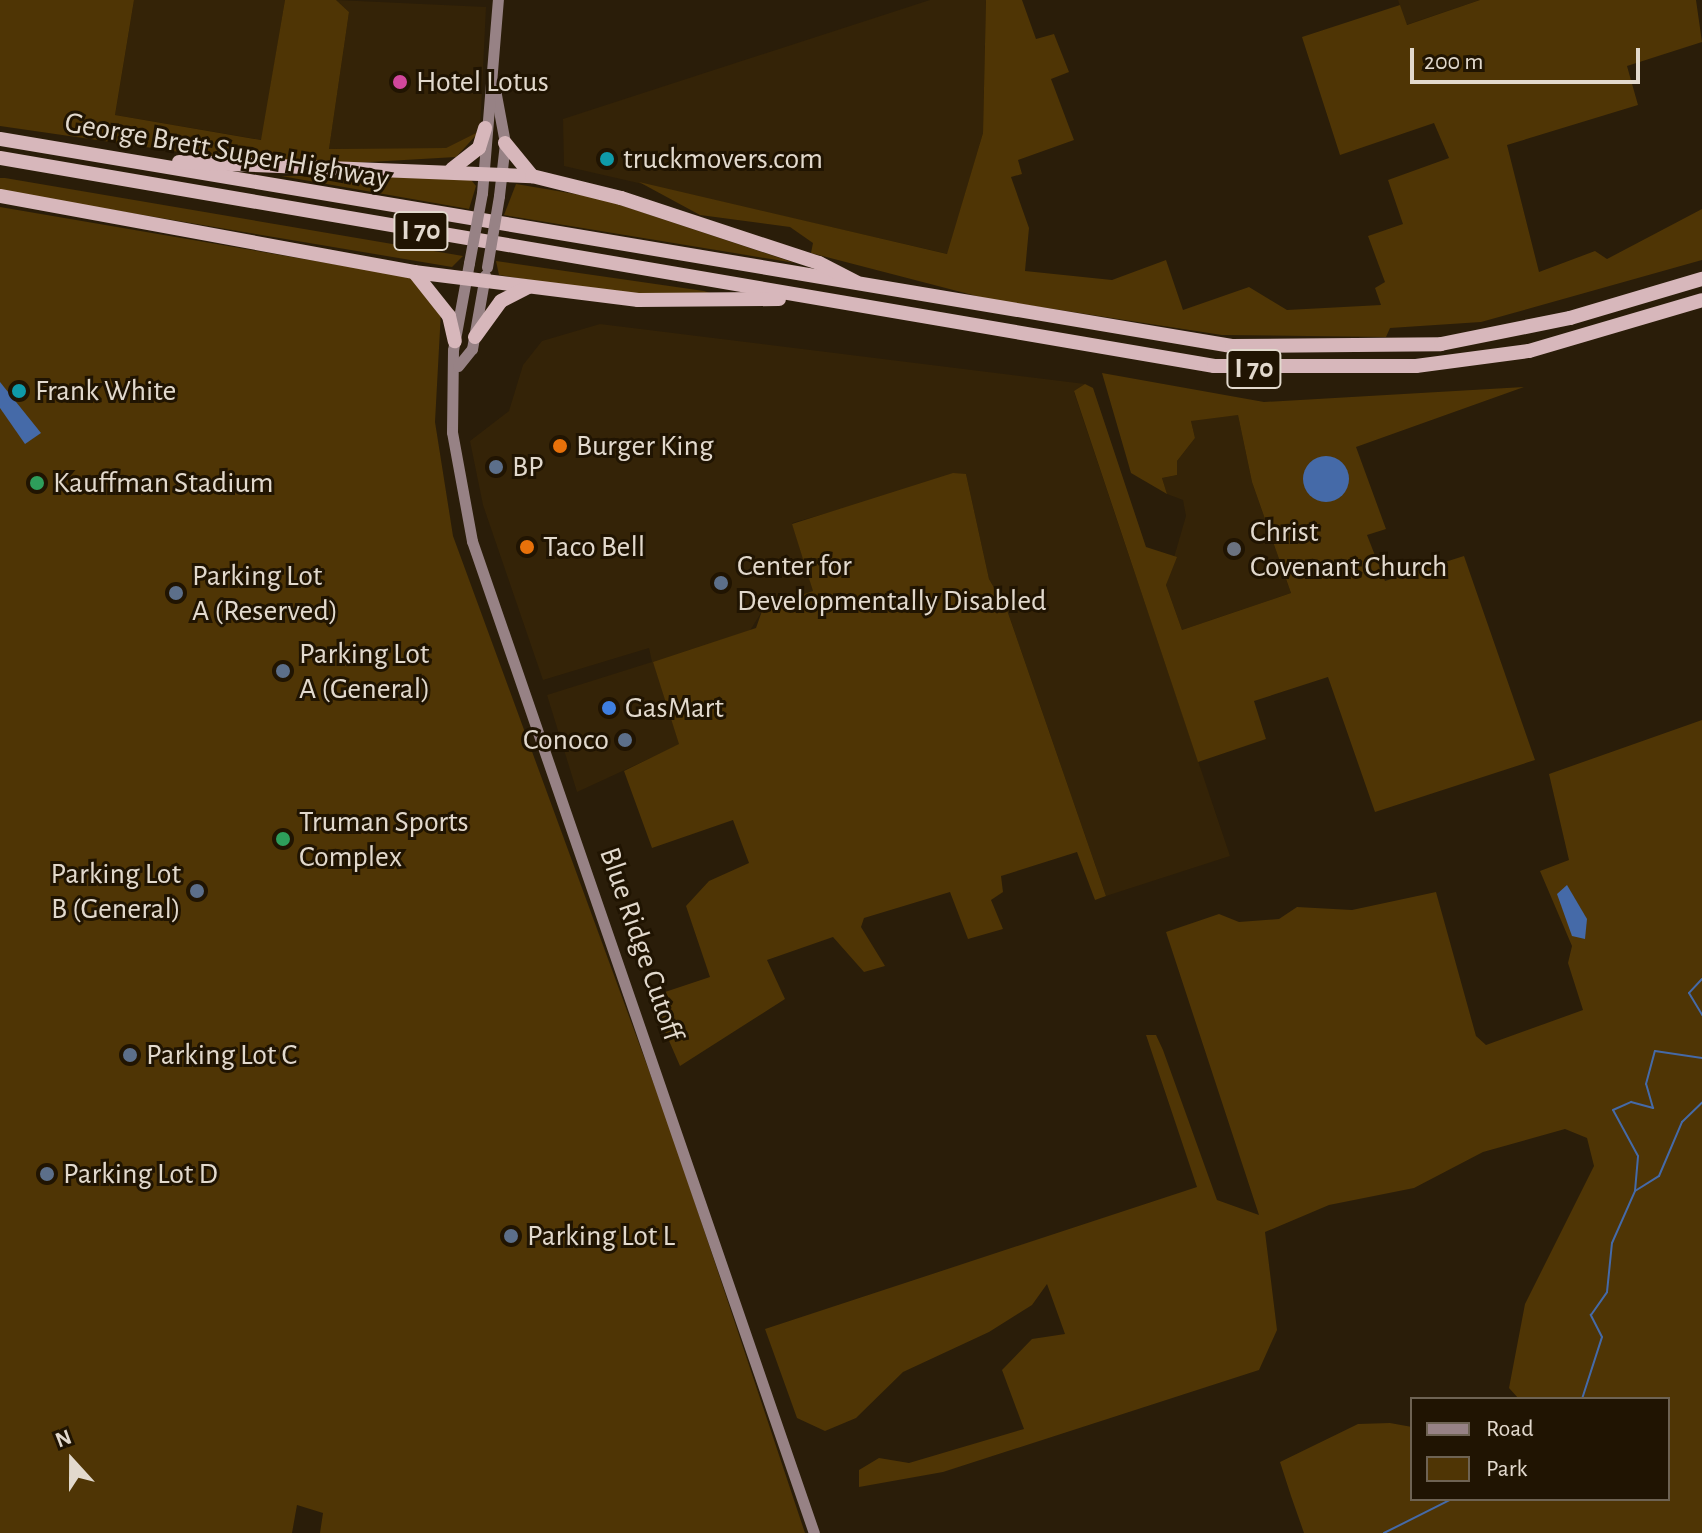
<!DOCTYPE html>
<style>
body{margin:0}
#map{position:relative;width:1702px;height:1533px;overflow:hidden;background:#2a1d09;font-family:"Alegreya Sans",sans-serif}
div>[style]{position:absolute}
.built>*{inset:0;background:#342307}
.green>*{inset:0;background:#4f3505}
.water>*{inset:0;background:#456aa8}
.round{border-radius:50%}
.stream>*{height:2px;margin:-1px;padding:0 1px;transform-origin:1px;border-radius:1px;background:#456aa8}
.secondary>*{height:11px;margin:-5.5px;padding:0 5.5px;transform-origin:5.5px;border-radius:5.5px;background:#978285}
.motorway>*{height:14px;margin:-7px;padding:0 7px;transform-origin:7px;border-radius:7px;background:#d7b7bb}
.secondary-bridge>*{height:11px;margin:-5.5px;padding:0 5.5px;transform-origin:5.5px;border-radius:5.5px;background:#978285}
.dots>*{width:22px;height:22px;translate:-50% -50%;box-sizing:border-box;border:4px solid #201402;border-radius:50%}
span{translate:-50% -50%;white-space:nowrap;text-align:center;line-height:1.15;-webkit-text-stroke:6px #201402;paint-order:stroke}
.shield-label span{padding:2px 6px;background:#201402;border:2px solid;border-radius:6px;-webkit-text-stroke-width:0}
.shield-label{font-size:28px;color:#e2d9cd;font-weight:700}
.poi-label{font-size:30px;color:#e2d9cd}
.left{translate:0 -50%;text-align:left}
.right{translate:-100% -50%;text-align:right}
.street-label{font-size:30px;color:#e2d9cd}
.legend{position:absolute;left:1410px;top:1397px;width:260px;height:104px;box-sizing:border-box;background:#201402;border:2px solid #6e6353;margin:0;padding:10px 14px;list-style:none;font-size:24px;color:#e2d9cd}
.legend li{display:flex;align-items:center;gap:16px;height:40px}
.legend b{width:40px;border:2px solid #6e6353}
.north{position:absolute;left:32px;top:1421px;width:80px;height:80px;-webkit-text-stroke:6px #201402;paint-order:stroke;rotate:339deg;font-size:22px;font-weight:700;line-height:32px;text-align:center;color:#e2d9cd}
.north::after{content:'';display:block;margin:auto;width:28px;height:36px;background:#e2d9cd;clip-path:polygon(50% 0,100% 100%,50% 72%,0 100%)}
.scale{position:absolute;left:1410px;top:48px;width:230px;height:36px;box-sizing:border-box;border:4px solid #e2d9cd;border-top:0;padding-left:10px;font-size:24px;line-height:28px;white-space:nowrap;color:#e2d9cd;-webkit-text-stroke:6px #201402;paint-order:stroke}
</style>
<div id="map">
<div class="built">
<i style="clip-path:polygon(134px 0,285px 0,262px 140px,115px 115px)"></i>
<i style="clip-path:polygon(336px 0,486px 7px,480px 131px,446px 148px,329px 149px,349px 12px)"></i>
<i style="clip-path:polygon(930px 0,986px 0,983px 133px,948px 254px,564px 166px,563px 119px)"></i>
<i style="clip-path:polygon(1398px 0,1480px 0,1406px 25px)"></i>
<i style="clip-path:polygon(600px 324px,1085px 384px,1074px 392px,1230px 856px,1106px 896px,1007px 610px,989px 579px,966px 474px,792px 523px,814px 591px,764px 608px,679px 745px,577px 792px,547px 695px,652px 662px,649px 648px,543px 680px,483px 505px,470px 441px,509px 411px,523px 365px,542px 341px)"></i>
<i style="clip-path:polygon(1209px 414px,1238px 415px,1252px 482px,1291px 593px,1182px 630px,1166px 585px,1186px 516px,1183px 500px,1167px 494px,1162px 478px,1177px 475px,1177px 461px,1195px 438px,1191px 421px)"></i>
</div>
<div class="green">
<i style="clip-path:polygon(0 0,134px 0,115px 115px,261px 140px,285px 0,336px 0,349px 12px,329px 149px,446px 148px,480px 131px,456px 157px,284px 167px,0 126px)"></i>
<i style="clip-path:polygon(986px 0,1022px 0,1036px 39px,1054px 34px,1069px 72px,1051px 79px,1074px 140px,1018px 160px,1022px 174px,1011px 177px,1029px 228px,1025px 271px,1112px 280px,1166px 260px,1183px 310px,1249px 287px,1287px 310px,1381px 305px,1375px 288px,1385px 282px,1368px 236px,1403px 224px,1388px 180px,1449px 158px,1434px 123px,1340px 155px,1302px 37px,1400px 5px,1407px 25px,1480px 0,1696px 0,1702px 42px,1627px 66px,1638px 105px,1507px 145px,1539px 272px,1595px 251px,1607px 259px,1702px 209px,1702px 260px,1481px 322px,1390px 328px,1386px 337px,1222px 335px,988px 299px,811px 253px,813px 243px,790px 227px,700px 215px,639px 182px,947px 254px,983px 133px)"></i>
<i style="clip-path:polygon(281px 176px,468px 176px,476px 186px,469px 209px)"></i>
<i style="clip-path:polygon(0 178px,5px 178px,463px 256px,452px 267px,0 191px)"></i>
<i style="clip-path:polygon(516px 184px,599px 198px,795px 263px,504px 215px)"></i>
<i style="clip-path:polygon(0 207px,403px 276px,418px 281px,441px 311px,435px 422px,453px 536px,670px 1128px,805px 1533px,320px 1533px,323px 1513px,297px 1505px,292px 1533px,0 1533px)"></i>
<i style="clip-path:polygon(496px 261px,704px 291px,719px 296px,613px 294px,499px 275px)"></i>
<i style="clip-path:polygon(1102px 373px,1264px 402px,1524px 387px,1356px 447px,1386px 529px,1367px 535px,1385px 581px,1464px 556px,1535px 760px,1375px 812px,1328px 677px,1254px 701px,1266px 739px,1198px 762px,1074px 391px,1085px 384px,1093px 388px,1146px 547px,1177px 557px,1166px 585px,1182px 630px,1291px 593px,1252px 482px,1238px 415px,1191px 421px,1195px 438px,1177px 461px,1177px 475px,1162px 478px,1167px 494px,1131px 473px)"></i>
<i style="clip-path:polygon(953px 473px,966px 474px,989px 579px,1007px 610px,1106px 896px,1095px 900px,1077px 852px,1001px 876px,1003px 892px,991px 900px,1003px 929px,968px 939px,950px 892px,864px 918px,861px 927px,885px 966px,864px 972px,833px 937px,767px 960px,785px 999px,680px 1066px,650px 997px,710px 977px,686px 906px,709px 881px,749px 863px,733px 820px,652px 848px,624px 771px,679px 744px,653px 662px,756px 628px,763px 608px,813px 591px,792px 524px)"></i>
<i style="clip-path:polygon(1702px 720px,1702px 1533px,1304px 1533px,1291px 1496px,1280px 1462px,1358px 1424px,1390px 1423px,1412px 1427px,1412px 1499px,1668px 1499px,1668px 1399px,1519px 1399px,1509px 1388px,1525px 1304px,1594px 1166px,1587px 1138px,1565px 1129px,1483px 1152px,1414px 1188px,1329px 1205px,1265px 1232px,1277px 1330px,1259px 1370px,943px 1472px,859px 1487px,859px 1470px,879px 1458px,909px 1463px,1024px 1429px,1002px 1370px,1032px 1339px,1065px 1334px,1047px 1284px,1032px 1305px,989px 1332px,903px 1372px,856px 1418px,825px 1431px,797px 1418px,765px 1329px,1197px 1187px,1146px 1035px,1156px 1035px,1163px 1050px,1217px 1200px,1259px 1215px,1166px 932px,1219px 914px,1239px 922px,1279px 919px,1297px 907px,1352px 910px,1436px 892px,1476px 1036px,1486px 1045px,1583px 1010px,1568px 963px,1572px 946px,1540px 871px,1569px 860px,1549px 774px)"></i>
</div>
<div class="water">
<i style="clip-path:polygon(0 382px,41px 433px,25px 444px,0 408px)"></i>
<i class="round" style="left:1303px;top:456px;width:46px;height:46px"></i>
<i style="clip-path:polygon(1567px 885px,1587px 919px,1585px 939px,1572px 936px,1557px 894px)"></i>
</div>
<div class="stream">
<i style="left:1702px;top:979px;width:19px;rotate:133deg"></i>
<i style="left:1689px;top:993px;width:26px;rotate:59deg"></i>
<i style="left:1635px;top:1191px;width:35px;rotate:-85deg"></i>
<i style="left:1638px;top:1156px;width:52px;rotate:-118.5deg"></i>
<i style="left:1613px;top:1110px;width:20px;rotate:-24deg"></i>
<i style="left:1631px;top:1102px;width:23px;rotate:15deg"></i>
<i style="left:1653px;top:1108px;width:25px;rotate:-106deg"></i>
<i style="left:1646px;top:1084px;width:34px;rotate:-75deg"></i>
<i style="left:1655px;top:1051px;width:48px;rotate:8.5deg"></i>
<i style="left:1582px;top:1399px;width:65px;rotate:-72.1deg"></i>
<i style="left:1602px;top:1337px;width:25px;rotate:-117deg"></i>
<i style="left:1591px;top:1315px;width:28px;rotate:-55deg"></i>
<i style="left:1607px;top:1292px;width:49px;rotate:-84.2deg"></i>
<i style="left:1612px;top:1243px;width:57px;rotate:-66.1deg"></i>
<i style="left:1635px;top:1191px;width:28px;rotate:-32deg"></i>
<i style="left:1659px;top:1176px;width:59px;rotate:-66.9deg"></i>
<i style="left:1682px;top:1122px;width:28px;rotate:-44deg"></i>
<i style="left:1384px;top:1533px;width:76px;rotate:-26.6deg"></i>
</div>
<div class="secondary">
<i style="left:494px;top:84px;width:60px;rotate:79.4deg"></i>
<i style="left:505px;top:143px;width:53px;rotate:96.5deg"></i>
<i style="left:482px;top:193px;width:194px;rotate:-85.3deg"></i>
<i style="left:469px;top:263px;width:88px;rotate:100.4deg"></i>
<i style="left:453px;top:350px;width:82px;rotate:90.7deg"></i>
<i style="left:452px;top:432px;width:111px;rotate:79.6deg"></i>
<i style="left:472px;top:541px;width:1049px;rotate:70.98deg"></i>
<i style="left:458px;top:366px;width:22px;rotate:-51deg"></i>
<i style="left:472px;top:349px;width:75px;rotate:-80deg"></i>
</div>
<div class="motorway">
<i style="left:0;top:139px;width:1249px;rotate:9.54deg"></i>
<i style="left:1232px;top:346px;width:209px;rotate:-0.5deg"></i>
<i style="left:1441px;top:344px;width:132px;rotate:-11.4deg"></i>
<i style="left:1570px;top:318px;width:138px;rotate:-16.5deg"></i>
<i style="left:505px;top:143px;width:43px;rotate:50.7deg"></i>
<i style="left:0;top:158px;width:1232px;rotate:9.72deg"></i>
<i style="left:1214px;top:366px;width:202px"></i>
<i style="left:1416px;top:366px;width:114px;rotate:-7.6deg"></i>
<i style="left:1529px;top:351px;width:180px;rotate:-16.4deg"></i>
<i style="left:179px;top:162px;width:353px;rotate:2.3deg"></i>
<i style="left:532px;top:176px;width:92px;rotate:13.9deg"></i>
<i style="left:621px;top:198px;width:208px;rotate:18.2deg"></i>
<i style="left:819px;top:263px;width:42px;rotate:27.2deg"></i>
<i style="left:452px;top:169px;width:34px;rotate:-38deg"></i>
<i style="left:479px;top:148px;width:21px;rotate:-73deg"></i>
<i style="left:0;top:196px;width:421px;rotate:10.4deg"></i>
<i style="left:414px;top:272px;width:226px;rotate:7.1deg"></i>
<i style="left:638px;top:300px;width:141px;rotate:-0.4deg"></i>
<i style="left:414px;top:272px;width:56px;rotate:51.5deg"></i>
<i style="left:449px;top:316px;width:26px;rotate:77deg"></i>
<i style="left:475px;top:337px;width:44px;rotate:-54.2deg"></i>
<i style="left:501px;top:301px;width:30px;rotate:-27deg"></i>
</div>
<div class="secondary-bridge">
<i style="left:469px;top:263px;width:71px;rotate:-79.5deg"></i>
<i style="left:487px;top:267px;width:72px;rotate:-80.4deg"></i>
</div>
<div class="dots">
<i style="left:400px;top:82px;background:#d1479c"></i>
<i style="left:607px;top:159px;background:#0f9aa8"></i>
<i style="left:19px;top:391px;background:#0f9aa8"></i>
<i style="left:560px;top:446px;background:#e8710a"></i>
<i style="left:496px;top:467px;background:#5c6f8a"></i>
<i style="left:37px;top:483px;background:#2e9e5b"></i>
<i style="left:527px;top:547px;background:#e8710a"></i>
<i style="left:1234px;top:549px;background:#6b7280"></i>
<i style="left:721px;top:583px;background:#5c6f8a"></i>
<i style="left:176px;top:593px;background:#5c6f8a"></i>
<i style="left:283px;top:671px;background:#5c6f8a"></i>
<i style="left:609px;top:708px;background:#3f7fe0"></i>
<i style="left:625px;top:740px;background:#5c6f8a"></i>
<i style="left:283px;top:839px;background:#2e9e5b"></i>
<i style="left:197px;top:891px;background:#5c6f8a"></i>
<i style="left:130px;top:1055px;background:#5c6f8a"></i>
<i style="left:47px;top:1174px;background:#5c6f8a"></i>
<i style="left:511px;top:1236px;background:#5c6f8a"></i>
</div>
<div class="shield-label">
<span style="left:421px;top:231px">I 70</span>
<span style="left:1254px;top:369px">I 70</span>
</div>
<div class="poi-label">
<span class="left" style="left:416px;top:82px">Hotel Lotus</span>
<span class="left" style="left:623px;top:159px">truckmovers.com</span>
<span class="left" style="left:35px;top:391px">Frank White</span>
<span class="left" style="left:576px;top:446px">Burger King</span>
<span class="left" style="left:512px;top:467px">BP</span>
<span class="left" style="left:53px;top:483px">Kauffman Stadium</span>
<span class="left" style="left:1250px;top:549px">Christ<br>Covenant Church</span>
<span class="left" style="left:543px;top:547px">Taco Bell</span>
<span class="left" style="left:737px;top:583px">Center for<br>Developmentally Disabled</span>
<span class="left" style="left:192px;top:593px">Parking Lot<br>A (Reserved)</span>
<span class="left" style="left:299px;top:671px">Parking Lot<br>A (General)</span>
<span class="left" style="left:625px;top:708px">GasMart</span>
<span class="right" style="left:609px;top:740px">Conoco</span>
<span class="left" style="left:299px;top:839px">Truman Sports<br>Complex</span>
<span class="right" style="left:181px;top:891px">Parking Lot<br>B (General)</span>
<span class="left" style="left:146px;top:1055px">Parking Lot C</span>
<span class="left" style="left:63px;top:1174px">Parking Lot D</span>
<span class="left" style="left:527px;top:1236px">Parking Lot L</span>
</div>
<div class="street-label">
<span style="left:227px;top:151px;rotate:10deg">George Brett Super Highway</span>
<span style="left:641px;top:944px;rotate:71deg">Blue Ridge Cutoff</span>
</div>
<ul class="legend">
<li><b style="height:10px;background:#978285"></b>Road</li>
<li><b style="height:22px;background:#4f3505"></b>Park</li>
</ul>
<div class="north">N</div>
<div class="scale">200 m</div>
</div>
